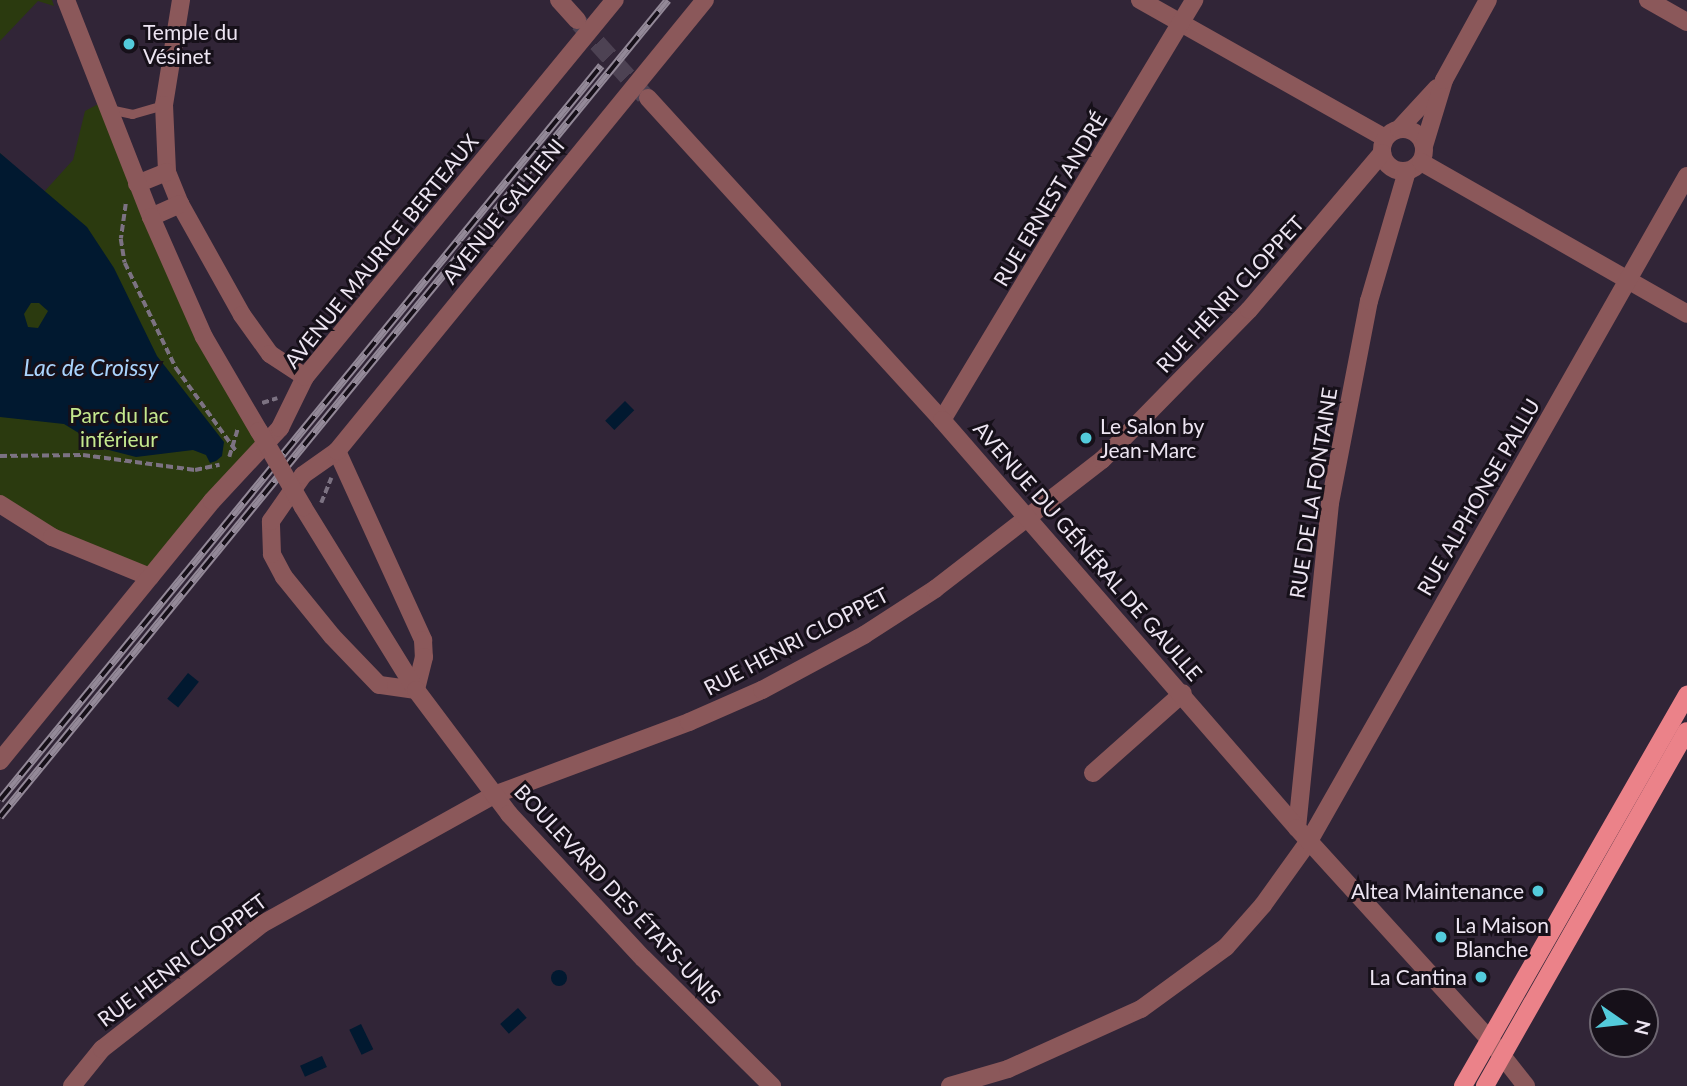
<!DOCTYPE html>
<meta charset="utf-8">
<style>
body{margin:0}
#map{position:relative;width:1687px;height:1086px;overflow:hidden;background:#312537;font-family:Lato,sans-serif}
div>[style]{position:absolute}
.green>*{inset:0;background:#2b3a0f}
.water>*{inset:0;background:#011930;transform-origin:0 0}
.round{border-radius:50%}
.tertiary-tunnel>*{height:18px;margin-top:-9px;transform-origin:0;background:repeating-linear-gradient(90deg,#4d4253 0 18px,transparent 0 27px)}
.path>*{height:3.5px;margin-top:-1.75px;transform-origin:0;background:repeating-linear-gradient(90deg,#7c7282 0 7px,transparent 0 10.5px)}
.service>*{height:9px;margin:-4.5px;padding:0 4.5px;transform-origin:4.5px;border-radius:4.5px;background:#8b585a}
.minor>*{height:18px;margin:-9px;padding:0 9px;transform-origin:9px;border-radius:9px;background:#8b585a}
.minor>.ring{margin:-9px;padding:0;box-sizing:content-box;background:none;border:18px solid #8b585a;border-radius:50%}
.tertiary>*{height:18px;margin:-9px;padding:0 9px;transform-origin:9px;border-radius:9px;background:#8b585a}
.primary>*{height:18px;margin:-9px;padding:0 9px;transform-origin:9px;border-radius:9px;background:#eb8289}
.rail>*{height:8px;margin-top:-4px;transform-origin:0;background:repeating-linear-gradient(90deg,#161019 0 16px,#938998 0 32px);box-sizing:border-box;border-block:2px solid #938998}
.tertiary-bridge>*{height:18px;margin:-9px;padding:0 9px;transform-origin:9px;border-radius:9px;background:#8b585a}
.dots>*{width:19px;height:19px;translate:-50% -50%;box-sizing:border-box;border:4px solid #161019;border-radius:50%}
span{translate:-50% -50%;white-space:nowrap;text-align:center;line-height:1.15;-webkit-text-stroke:6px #161019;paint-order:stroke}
.poi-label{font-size:21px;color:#ede5f2}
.left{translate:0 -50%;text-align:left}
.right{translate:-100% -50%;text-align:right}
.street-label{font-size:21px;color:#ede5f2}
.park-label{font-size:21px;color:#c5e88e}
.water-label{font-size:23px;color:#aad4fd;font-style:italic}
.north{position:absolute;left:1589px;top:988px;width:70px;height:70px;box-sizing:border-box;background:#161019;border:2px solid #6c6570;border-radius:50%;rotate:104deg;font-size:19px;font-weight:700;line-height:28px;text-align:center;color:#ede5f2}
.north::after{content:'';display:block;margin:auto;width:24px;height:32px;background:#53cbdb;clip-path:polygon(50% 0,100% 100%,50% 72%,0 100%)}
</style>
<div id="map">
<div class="green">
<i style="clip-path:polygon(0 0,52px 0,54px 6px,38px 1px,0 41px)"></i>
<i style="clip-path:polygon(102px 102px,151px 217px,266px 445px,150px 577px,0 504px,0 153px,43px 193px,73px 160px,85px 111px)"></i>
</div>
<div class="water">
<i style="clip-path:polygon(evenodd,0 153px,87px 227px,114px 268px,157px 356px,224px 442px,222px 456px,216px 461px,210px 463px,206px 455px,193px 450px,136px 457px,105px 449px,64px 424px,0 417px,0 153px,31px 303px,39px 303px,48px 311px,38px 328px,28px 327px,24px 314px,31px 303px)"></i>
<i style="left:625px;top:401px;width:13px;height:28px;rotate:45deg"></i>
<i style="left:188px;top:673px;width:14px;height:33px;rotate:39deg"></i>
<i class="round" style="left:551px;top:970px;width:16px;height:16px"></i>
<i style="left:518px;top:1008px;width:13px;height:24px;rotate:48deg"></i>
<i style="left:361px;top:1024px;width:28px;height:13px;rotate:64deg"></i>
<i style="left:322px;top:1056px;width:12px;height:24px;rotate:66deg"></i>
</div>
<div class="tertiary-tunnel">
<i style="left:579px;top:23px;width:98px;rotate:47.9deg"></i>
</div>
<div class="path">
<i style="left:126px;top:204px;width:35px;rotate:98deg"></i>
<i style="left:121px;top:239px;width:24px;rotate:81deg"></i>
<i style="left:125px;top:263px;width:117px;rotate:64.1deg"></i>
<i style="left:176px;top:368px;width:102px;rotate:54.1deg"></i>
<i style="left:262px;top:403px;width:16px;rotate:-18deg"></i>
<i style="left:0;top:456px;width:83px;rotate:-0.7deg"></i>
<i style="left:83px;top:455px;width:113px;rotate:7.6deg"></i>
<i style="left:195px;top:470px;width:25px;rotate:-12deg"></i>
<i style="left:229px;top:457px;width:31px;rotate:-73deg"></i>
<i style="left:321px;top:503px;width:27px;rotate:-68deg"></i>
</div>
<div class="service">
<i style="left:109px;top:109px;width:24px;rotate:12deg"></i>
<i style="left:132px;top:114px;width:33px;rotate:-16deg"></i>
</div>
<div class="minor">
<i style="left:181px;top:0;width:106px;rotate:99.2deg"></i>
<i style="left:164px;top:105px;width:67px;rotate:87.4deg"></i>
<i style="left:167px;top:172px;width:35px;rotate:68deg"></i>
<i style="left:180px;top:204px;width:127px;rotate:60.8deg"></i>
<i style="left:242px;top:315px;width:48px;rotate:54.3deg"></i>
<i style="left:270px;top:354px;width:42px;rotate:33.3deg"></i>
<i style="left:1140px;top:0;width:281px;rotate:29.4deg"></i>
<i style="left:1648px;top:0;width:45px;rotate:29.4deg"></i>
<i class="ring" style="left:1382px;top:129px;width:24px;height:24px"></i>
<i style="left:1399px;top:129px;width:56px;rotate:-47.2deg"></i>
<i style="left:1424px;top:146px;width:69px;rotate:-73.1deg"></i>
<i style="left:1444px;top:80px;width:91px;rotate:-61.2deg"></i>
<i style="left:1421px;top:162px;width:306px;rotate:29.7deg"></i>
<i style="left:137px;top:184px;width:32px;rotate:-22deg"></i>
<i style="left:151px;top:217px;width:32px;rotate:-24deg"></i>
<i style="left:942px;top:420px;width:490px;rotate:-59deg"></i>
<i style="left:337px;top:451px;width:208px;rotate:65.5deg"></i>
<i style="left:423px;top:640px;width:17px;rotate:87deg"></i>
<i style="left:424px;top:657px;width:34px;rotate:104deg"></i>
<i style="left:416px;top:690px;width:37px;rotate:-172deg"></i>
<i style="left:379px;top:685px;width:68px;rotate:-133.8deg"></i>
<i style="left:332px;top:636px;width:76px;rotate:-129.1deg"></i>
<i style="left:284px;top:577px;width:26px;rotate:-118deg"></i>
<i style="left:272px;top:554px;width:33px;rotate:-92deg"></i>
<i style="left:271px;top:521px;width:56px;rotate:-55.2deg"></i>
<i style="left:303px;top:475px;width:42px;rotate:-35.2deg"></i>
<i style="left:337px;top:451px;width:582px;rotate:-50.79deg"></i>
<i style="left:0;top:504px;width:62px;rotate:32.4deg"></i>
<i style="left:52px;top:537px;width:106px;rotate:22.2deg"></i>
<i style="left:0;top:761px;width:335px;rotate:-50.8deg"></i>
<i style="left:212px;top:501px;width:100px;rotate:-47deg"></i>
<i style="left:280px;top:428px;width:57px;rotate:-63.9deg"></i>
<i style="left:305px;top:377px;width:488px;rotate:-50.6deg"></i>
<i style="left:1093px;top:773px;width:120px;rotate:-41.6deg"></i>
<i style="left:1297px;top:828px;width:327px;rotate:-84.2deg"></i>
<i style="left:1330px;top:503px;width:206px;rotate:-79.1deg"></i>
<i style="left:1369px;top:301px;width:135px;rotate:-73.7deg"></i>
<i style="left:1489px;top:1039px;width:60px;rotate:51.8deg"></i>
<i style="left:72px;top:1086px;width:48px;rotate:-51deg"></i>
<i style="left:102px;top:1049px;width:203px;rotate:-38deg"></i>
<i style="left:262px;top:924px;width:265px;rotate:-29.1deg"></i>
<i style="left:494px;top:795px;width:208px;rotate:-20.5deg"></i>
<i style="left:689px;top:722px;width:80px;rotate:-23.7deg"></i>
<i style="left:762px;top:690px;width:116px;rotate:-28.3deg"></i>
<i style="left:864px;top:635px;width:85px;rotate:-32.9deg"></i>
<i style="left:935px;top:589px;width:211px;rotate:-37.7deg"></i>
<i style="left:1102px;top:460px;width:210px;rotate:-45.6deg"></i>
<i style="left:1249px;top:310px;width:206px;rotate:-49.7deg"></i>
<i style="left:950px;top:1086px;width:60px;rotate:-16.3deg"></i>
<i style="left:1008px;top:1069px;width:146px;rotate:-24.3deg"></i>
<i style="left:1141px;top:1009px;width:105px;rotate:-36.1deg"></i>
<i style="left:1226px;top:947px;width:56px;rotate:-48.6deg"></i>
<i style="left:1263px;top:905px;width:79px;rotate:-54.3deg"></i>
<i style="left:1309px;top:841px;width:765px;rotate:-60.39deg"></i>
</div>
<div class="tertiary">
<i style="left:66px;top:0;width:233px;rotate:68.6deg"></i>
<i style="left:151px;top:217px;width:131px;rotate:66.2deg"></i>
<i style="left:204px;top:337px;width:109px;rotate:59.7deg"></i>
<i style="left:559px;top:0;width:27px;rotate:48deg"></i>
<i style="left:648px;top:98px;width:436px;rotate:47.6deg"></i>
<i style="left:942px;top:420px;width:541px;rotate:48.97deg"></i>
<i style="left:1297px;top:828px;width:285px;rotate:47.7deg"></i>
<i style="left:303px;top:507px;width:215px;rotate:58.3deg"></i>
<i style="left:416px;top:690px;width:155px;rotate:53.1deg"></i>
<i style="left:509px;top:814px;width:197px;rotate:47.1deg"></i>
<i style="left:643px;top:958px;width:182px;rotate:44.8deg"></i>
</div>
<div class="primary">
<i style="left:1463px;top:1086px;width:451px;rotate:-60.2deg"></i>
<i style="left:1485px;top:1086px;width:408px;rotate:-60.4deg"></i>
</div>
<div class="rail">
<i style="left:0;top:800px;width:949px;rotate:-50.69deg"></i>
<i style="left:0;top:817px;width:1055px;rotate:-50.73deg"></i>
</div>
<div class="tertiary-bridge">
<i style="left:259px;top:431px;width:88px;rotate:59.9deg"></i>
</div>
<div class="dots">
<i style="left:129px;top:44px;background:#53cbdb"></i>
<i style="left:1086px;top:438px;background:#53cbdb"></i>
<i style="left:1538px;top:891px;background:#53cbdb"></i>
<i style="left:1441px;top:937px;background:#53cbdb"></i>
<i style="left:1481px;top:977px;background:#53cbdb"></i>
</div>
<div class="poi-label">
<span class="left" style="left:143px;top:44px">Temple du<br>Vésinet</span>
<span class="left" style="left:1100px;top:438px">Le Salon by<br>Jean-Marc</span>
<span class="right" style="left:1524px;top:891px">Altea Maintenance</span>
<span class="left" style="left:1455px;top:937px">La Maison<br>Blanche</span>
<span class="right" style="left:1467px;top:977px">La Cantina</span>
</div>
<div class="street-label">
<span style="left:1050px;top:199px;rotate:-59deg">RUE ERNEST ANDRÉ</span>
<span style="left:503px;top:211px;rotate:-51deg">AVENUE GALLIENI</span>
<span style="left:381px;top:251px;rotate:-51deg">AVENUE MAURICE BERTEAUX</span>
<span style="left:1230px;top:294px;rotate:-47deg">RUE HENRI CLOPPET</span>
<span style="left:1313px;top:493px;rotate:-81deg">RUE DE LA FONTAINE</span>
<span style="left:1478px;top:497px;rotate:-60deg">RUE ALPHONSE PALLU</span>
<span style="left:1088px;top:551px;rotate:49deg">AVENUE DU GÉNÉRAL DE GAULLE</span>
<span style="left:796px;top:641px;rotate:-28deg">RUE HENRI CLOPPET</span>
<span style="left:618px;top:894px;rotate:47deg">BOULEVARD DES ÉTATS-UNIS</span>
<span style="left:182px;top:960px;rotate:-37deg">RUE HENRI CLOPPET</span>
</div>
<div class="park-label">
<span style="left:119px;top:427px">Parc du lac<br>inférieur</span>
</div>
<div class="water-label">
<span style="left:91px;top:367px">Lac de Croissy</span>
</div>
<div class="north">N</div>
</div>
